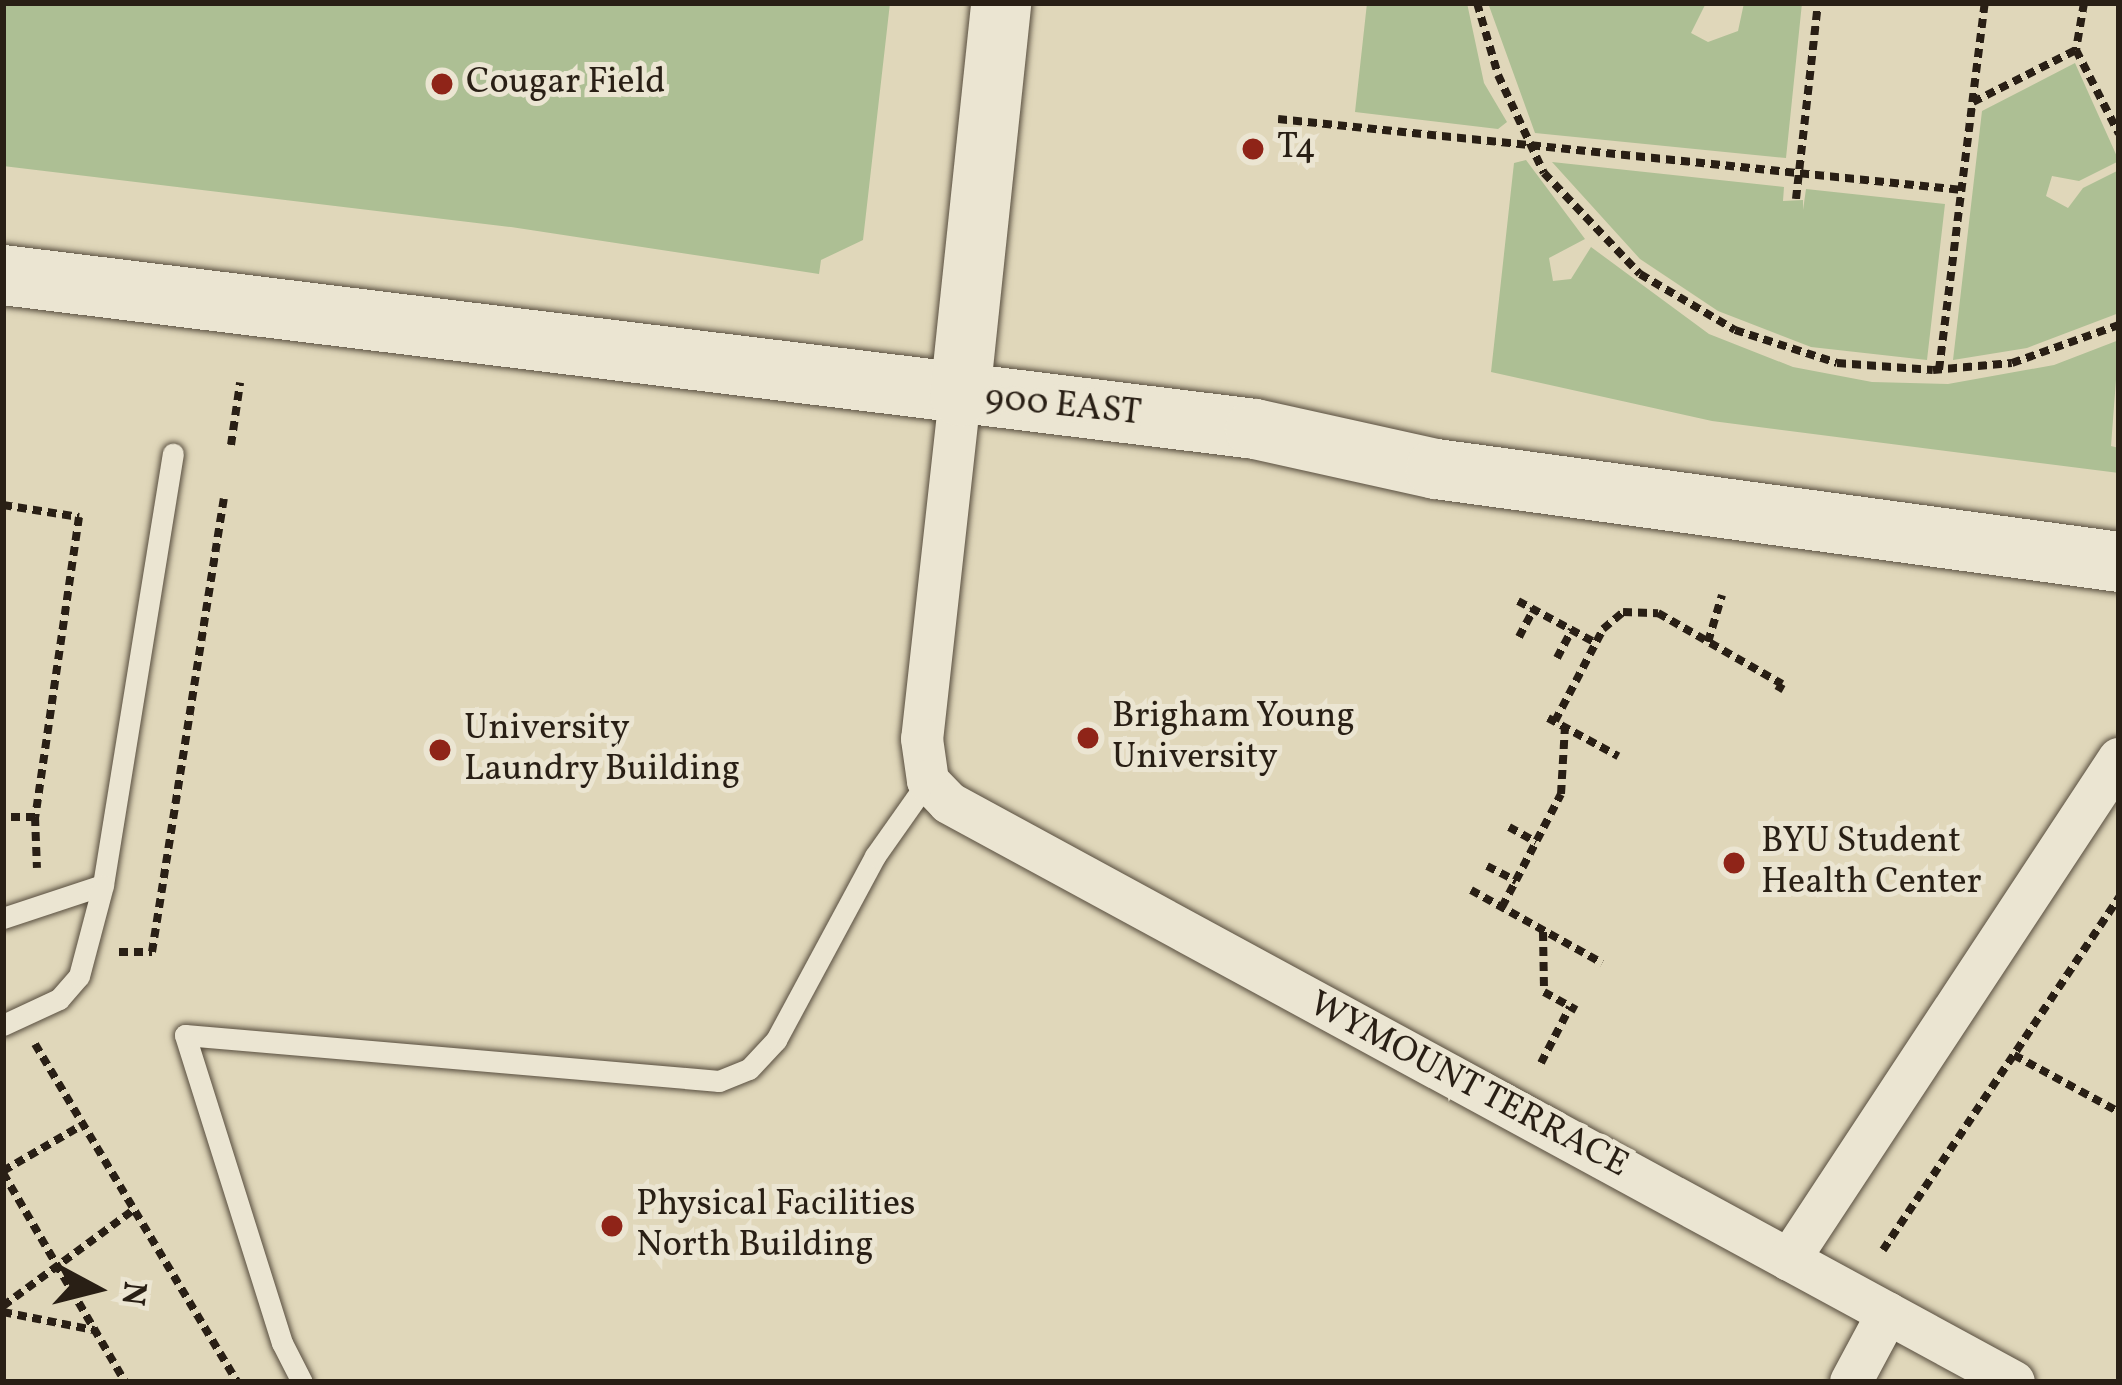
<!DOCTYPE html>
<style>
body{margin:0}
#map{position:relative;width:2122px;height:1385px;overflow:hidden;background:#e0d7ba;font-family:Vollkorn,serif}
div>[style]{position:absolute}
.green>*{inset:0;background:#adbf94}
.path>*{height:8px;margin-top:-4px;transform-origin:0;background:repeating-linear-gradient(90deg,#291f15 0 9px,transparent 0 15px)}
.roads{filter:drop-shadow(0 0 3px #574d3e) drop-shadow(0 0 3px #574d3e)}
.service>*{height:21px;margin:-10.5px;padding:0 10.5px;transform-origin:10.5px;border-radius:10.5px;background:#ebe5d2}
.minor>*{height:42px;margin:-21px;padding:0 21px;transform-origin:21px;border-radius:21px;background:#ebe5d2}
.secondary>*{height:60px;margin:-30px;padding:0 30px;transform-origin:30px;border-radius:30px;background:#ebe5d2}
.dots>*{width:33px;height:33px;translate:-50% -50%;box-sizing:border-box;border:6px solid #ebe5d2;border-radius:50%}
span{translate:-50% -50%;white-space:nowrap;text-align:center;line-height:1.15;-webkit-text-stroke:10px #ebe5d2;paint-order:stroke}
.poi-label{font-size:36px;color:#291f15}
.left{translate:0 -50%;text-align:left}
.street-label{font-size:36px;color:#291f15}
.frame{position:absolute;inset:0;border:6px solid #291f15;pointer-events:none}
.north{position:absolute;left:36px;top:1229px;width:120px;height:120px;-webkit-text-stroke:9px #ebe5d2;paint-order:stroke;rotate:97deg;font-size:33px;font-weight:700;line-height:48px;text-align:center;color:#291f15}
.north::after{content:'';display:block;margin:auto;width:42px;height:54px;background:#291f15;clip-path:polygon(50% 0,100% 100%,50% 72%,0 100%)}
</style>
<div id="map">
<div class="green">
<i style="clip-path:polygon(3px 3px,890px 3px,863px 240px,821px 260px,819px 274px,511px 227px,3px 166px)"></i>
<i style="clip-path:polygon(1367px 3px,1467px 3px,1484px 83px,1507px 122px,1498px 129px,1355px 112px)"></i>
<i style="clip-path:polygon(1488px 3px,1706px 3px,1691px 33px,1708px 42px,1738px 31px,1744px 3px,1802px 3px,1786px 158px,1535px 133px)"></i>
<i style="clip-path:polygon(2075px 63px,2119px 161px,2079px 181px,2052px 176px,2046px 196px,2068px 208px,2083px 188px,2119px 170px,2119px 313px,2027px 348px,1953px 360px,1982px 111px)"></i>
<i style="clip-path:polygon(1526px 160px,1585px 239px,1549px 258px,1553px 281px,1571px 279px,1591px 247px,1709px 334px,1793px 367px,1872px 382px,1948px 384px,2054px 365px,2119px 340px,2111px 446px,2119px 448px,2119px 473px,1712px 421px,1491px 372px,1514px 163px)"></i>
<i style="clip-path:polygon(1552px 162px,1784px 187px,1783px 201px,1803px 200px,1803px 210px,1806px 189px,1945px 204px,1927px 360px,1811px 347px,1718px 311px,1640px 259px)"></i>
</div>
<div class="path">
<i style="left:1477px;top:3px;width:75px;rotate:73.7deg"></i>
<i style="left:1498px;top:75px;width:108px;rotate:64.9deg"></i>
<i style="left:1544px;top:173px;width:139px;rotate:46.5deg"></i>
<i style="left:1640px;top:274px;width:110px;rotate:30.5deg"></i>
<i style="left:1735px;top:330px;width:107px;rotate:17.9deg"></i>
<i style="left:1837px;top:363px;width:96px;rotate:4.2deg"></i>
<i style="left:1933px;top:370px;width:79px;rotate:-5.1deg"></i>
<i style="left:2012px;top:363px;width:114px;rotate:-19.6deg"></i>
<i style="left:2084px;top:3px;width:48px;rotate:99.7deg"></i>
<i style="left:2076px;top:50px;width:94px;rotate:62.9deg"></i>
<i style="left:1973px;top:102px;width:115px;rotate:-26.8deg"></i>
<i style="left:1278px;top:119px;width:688px;rotate:5.93deg"></i>
<i style="left:1796px;top:199px;width:197px;rotate:-83.6deg"></i>
<i style="left:1939px;top:370px;width:370px;rotate:-82.9deg"></i>
<i style="left:231px;top:445px;width:63px;rotate:-81.7deg"></i>
<i style="left:3px;top:505px;width:77px;rotate:9deg"></i>
<i style="left:79px;top:517px;width:303px;rotate:98.3deg"></i>
<i style="left:35px;top:817px;width:32px;rotate:180deg"></i>
<i style="left:1518px;top:601px;width:89px;rotate:28.3deg"></i>
<i style="left:1519px;top:637px;width:32px;rotate:-62deg"></i>
<i style="left:1708px;top:642px;width:49px;rotate:-73.4deg"></i>
<i style="left:1557px;top:658px;width:32px;rotate:-62deg"></i>
<i style="left:1548px;top:718px;width:80px;rotate:28.5deg"></i>
<i style="left:1555px;top:721px;width:104px;rotate:-62.4deg"></i>
<i style="left:1603px;top:629px;width:26px;rotate:-40deg"></i>
<i style="left:1623px;top:612px;width:35px;rotate:2deg"></i>
<i style="left:1658px;top:613px;width:143px;rotate:29.8deg"></i>
<i style="left:1782px;top:684px;width:8px;rotate:120deg"></i>
<i style="left:35px;top:817px;width:51px;rotate:87.8deg"></i>
<i style="left:1509px;top:827px;width:31px;rotate:29deg"></i>
<i style="left:1487px;top:866px;width:33px;rotate:27deg"></i>
<i style="left:1471px;top:890px;width:150px;rotate:29.1deg"></i>
<i style="left:1502px;top:907px;width:127px;rotate:-62.4deg"></i>
<i style="left:1561px;top:794px;width:67px;rotate:-86.6deg"></i>
<i style="left:1543px;top:932px;width:60px;rotate:89deg"></i>
<i style="left:1544px;top:992px;width:37px;rotate:29deg"></i>
<i style="left:119px;top:952px;width:33px"></i>
<i style="left:152px;top:952px;width:459px;rotate:-81deg"></i>
<i style="left:35px;top:1044px;width:394px;rotate:59.1deg"></i>
<i style="left:2014px;top:1055px;width:119px;rotate:28.5deg"></i>
<i style="left:1541px;top:1063px;width:63px;rotate:-62.6deg"></i>
<i style="left:3px;top:1171px;width:91px;rotate:-30.2deg"></i>
<i style="left:3px;top:1173px;width:242px;rotate:59.7deg"></i>
<i style="left:1883px;top:1250px;width:425px;rotate:-56.2deg"></i>
<i style="left:3px;top:1306px;width:162px;rotate:-36.4deg"></i>
<i style="left:3px;top:1312px;width:93px;rotate:11.2deg"></i>
</div>
<div class="roads">
<div class="service">
<i style="left:3px;top:918px;width:105px;rotate:-18.3deg"></i>
<i style="left:103px;top:885px;width:437px;rotate:-80.8deg"></i>
<i style="left:3px;top:1025px;width:62px;rotate:-24.9deg"></i>
<i style="left:59px;top:999px;width:30px;rotate:-49deg"></i>
<i style="left:79px;top:976px;width:94px;rotate:-75.2deg"></i>
<i style="left:302px;top:1382px;width:44px;rotate:-117.1deg"></i>
<i style="left:282px;top:1343px;width:323px;rotate:-107.5deg"></i>
<i style="left:185px;top:1035px;width:536px;rotate:4.92deg"></i>
<i style="left:719px;top:1081px;width:32px;rotate:-22deg"></i>
<i style="left:749px;top:1069px;width:40px;rotate:-47deg"></i>
<i style="left:776px;top:1040px;width:209px;rotate:-61.7deg"></i>
<i style="left:875px;top:856px;width:92px;rotate:-54.8deg"></i>
</div>
<div class="minor">
<i style="left:960px;top:396px;width:345px;rotate:96.3deg"></i>
<i style="left:922px;top:739px;width:42px;rotate:81.9deg"></i>
<i style="left:928px;top:781px;width:30px;rotate:46deg"></i>
<i style="left:949px;top:803px;width:1212px;rotate:28.53deg"></i>
<i style="left:1789px;top:1260px;width:600px;rotate:-56.63deg"></i>
<i style="left:1851px;top:1382px;width:78px;rotate:-61.8deg"></i>
</div>
<div class="secondary">
<i style="left:3px;top:275px;width:1261px;rotate:7.01deg"></i>
<i style="left:1255px;top:429px;width:185px;rotate:12.5deg"></i>
<i style="left:1436px;top:469px;width:689px;rotate:7.75deg"></i>
<i style="left:960px;top:396px;width:395px;rotate:-84deg"></i>
</div>
</div>
<div class="dots">
<i style="left:442px;top:84px;background:#8f2418"></i>
<i style="left:1253px;top:149px;background:#8f2418"></i>
<i style="left:1088px;top:738px;background:#8f2418"></i>
<i style="left:440px;top:750px;background:#8f2418"></i>
<i style="left:1734px;top:863px;background:#8f2418"></i>
<i style="left:612px;top:1226px;background:#8f2418"></i>
</div>
<div class="poi-label">
<span class="left" style="left:466px;top:84px">Cougar Field</span>
<span class="left" style="left:1277px;top:149px">T4</span>
<span class="left" style="left:1112px;top:738px">Brigham Young<br>University</span>
<span class="left" style="left:464px;top:750px">University<br>Laundry Building</span>
<span class="left" style="left:1761px;top:863px">BYU Student<br>Health Center</span>
<span class="left" style="left:636px;top:1226px">Physical Facilities<br>North Building</span>
</div>
<div class="street-label">
<span style="left:1063px;top:407px;rotate:6deg">900 EAST</span>
<span style="left:1468px;top:1086px;rotate:28deg">WYMOUNT TERRACE</span>
</div>
<div class="frame"></div>
<div class="north">N</div>
</div>
